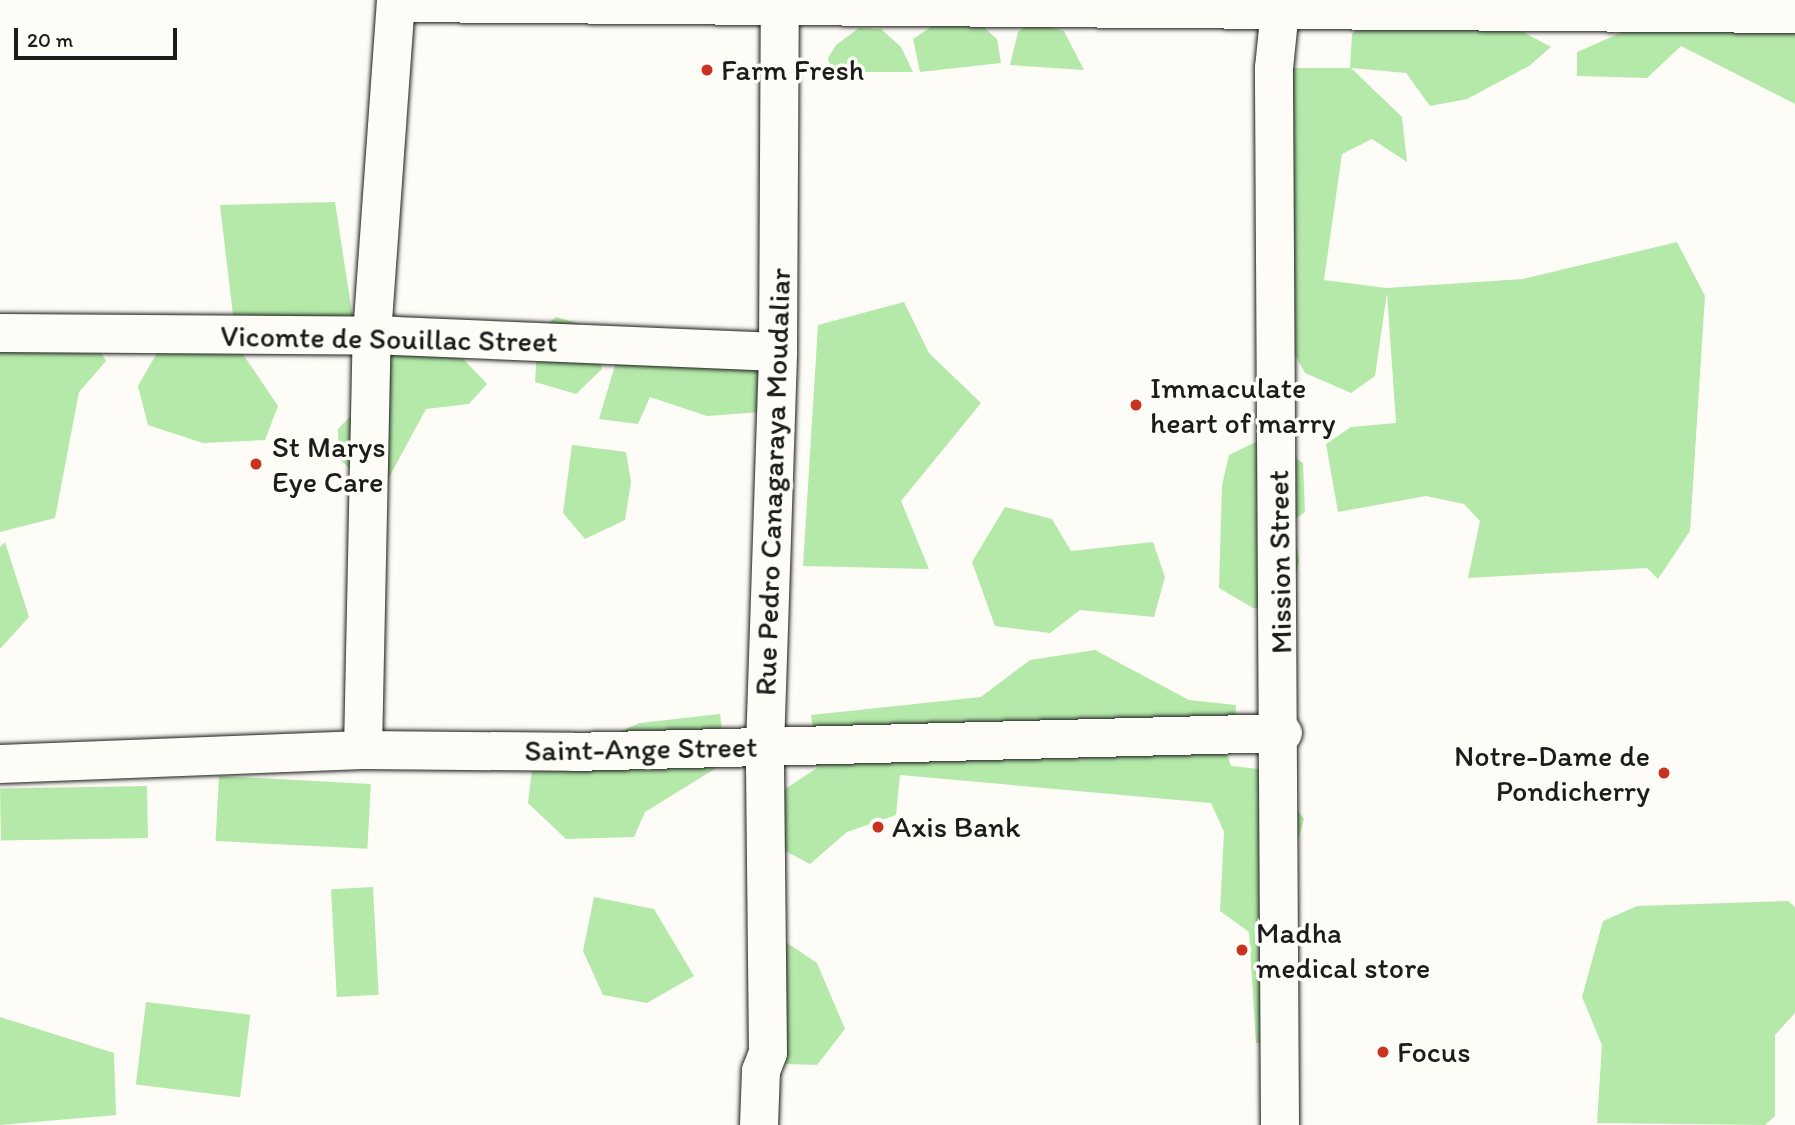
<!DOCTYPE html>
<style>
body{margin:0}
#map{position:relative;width:1795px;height:1125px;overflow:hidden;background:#fdfcf7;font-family:Itim,sans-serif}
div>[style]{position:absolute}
.green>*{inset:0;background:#b5e9aa;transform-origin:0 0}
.roads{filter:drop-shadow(0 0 2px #1c1c1c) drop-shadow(0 0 2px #1c1c1c)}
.minor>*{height:38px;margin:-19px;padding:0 19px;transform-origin:19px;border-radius:19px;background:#fdfcf7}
.tertiary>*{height:38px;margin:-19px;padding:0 19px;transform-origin:19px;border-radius:19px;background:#fdfcf7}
.dots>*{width:19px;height:19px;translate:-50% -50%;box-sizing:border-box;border:4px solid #fdfcf7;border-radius:50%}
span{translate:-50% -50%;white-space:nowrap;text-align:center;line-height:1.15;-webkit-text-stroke:7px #fdfcf7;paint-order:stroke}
.poi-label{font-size:30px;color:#1c1c1c}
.left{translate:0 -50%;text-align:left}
.right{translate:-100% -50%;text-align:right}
.street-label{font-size:30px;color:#1c1c1c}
.scale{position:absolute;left:14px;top:28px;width:163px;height:32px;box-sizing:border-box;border:4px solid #1c1c1c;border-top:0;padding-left:9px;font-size:21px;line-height:24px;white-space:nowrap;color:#1c1c1c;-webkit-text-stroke:5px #fdfcf7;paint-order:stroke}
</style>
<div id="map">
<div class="green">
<i style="clip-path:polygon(1393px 0,1503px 21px,1551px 47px,1529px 66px,1467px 99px,1430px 106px,1406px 73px,1351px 68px,1402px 117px,1407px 162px,1372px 139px,1342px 154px,1324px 280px,1386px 288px,1523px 279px,1677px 242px,1705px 296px,1690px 531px,1658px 579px,1647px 568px,1468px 578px,1480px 521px,1464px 504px,1426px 496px,1338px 512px,1326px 444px,1351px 427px,1396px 423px,1387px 293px,1375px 376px,1351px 393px,1305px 373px,1272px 315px,1274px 68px,1350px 68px,1352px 34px)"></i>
<i style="clip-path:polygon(1795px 0,1795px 104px,1681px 46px,1647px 78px,1577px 76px,1577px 52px,1639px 25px)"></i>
<i style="clip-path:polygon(973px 18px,997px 39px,1001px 63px,920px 72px,913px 39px,943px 19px)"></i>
<i style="clip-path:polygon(1032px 22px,1064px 31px,1084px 70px,1010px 65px,1018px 32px)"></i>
<i style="clip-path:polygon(859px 28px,881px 29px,901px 47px,913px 72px,831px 72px,828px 58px,836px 45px)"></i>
<i style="clip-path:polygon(335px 202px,354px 326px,233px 315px,220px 205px)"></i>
<i style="clip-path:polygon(904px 302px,929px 353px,981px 403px,901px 501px,929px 569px,803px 566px,818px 325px)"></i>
<i style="clip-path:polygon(556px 317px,590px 327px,602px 369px,576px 394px,535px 382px,538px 331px)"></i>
<i style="clip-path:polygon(91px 334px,106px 361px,79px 392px,55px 518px,0 532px,0 342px)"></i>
<i style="clip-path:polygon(230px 335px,278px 406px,265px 440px,203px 443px,148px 425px,138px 386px,162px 344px)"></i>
<i style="clip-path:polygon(624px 335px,778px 365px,798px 381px,776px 411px,707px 416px,650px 397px,638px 424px,599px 419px)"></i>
<i style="clip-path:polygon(453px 348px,487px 384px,469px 404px,426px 409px,386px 483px,362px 479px,339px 459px,338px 429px,384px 382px,378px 355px)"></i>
<i style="clip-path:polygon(1264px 438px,1303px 463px,1305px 512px,1292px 521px,1299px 561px,1288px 613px,1253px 608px,1219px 588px,1222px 485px,1229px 455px)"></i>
<i style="clip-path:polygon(572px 445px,626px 452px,631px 482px,625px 520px,585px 539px,563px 513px)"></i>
<i style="clip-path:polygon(1005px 507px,1052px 519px,1071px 551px,1153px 542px,1165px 577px,1154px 617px,1080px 610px,1050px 633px,995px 626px,972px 562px)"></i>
<i style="clip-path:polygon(5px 542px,29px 617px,0 649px,0 547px)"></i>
<i style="clip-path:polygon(1095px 650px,1189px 700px,1236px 705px,1235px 720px,1221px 735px,1231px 766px,1268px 770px,1304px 819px,1281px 900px,1272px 1042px,1256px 1043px,1249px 932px,1220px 911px,1224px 832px,1211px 803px,900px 775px,896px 815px,847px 832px,810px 864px,774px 845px,776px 795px,817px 768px,811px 715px,981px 697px,1030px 660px)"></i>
<i style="clip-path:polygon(720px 714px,726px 762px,645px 812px,634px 837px,566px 839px,528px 803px,532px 769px,640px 723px)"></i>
<i style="left:219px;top:776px;width:152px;height:65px;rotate:3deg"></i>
<i style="left:147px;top:786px;width:52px;height:147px;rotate:89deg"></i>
<i style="left:373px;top:887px;width:108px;height:42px;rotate:87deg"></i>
<i style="clip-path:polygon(594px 897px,654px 909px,694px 976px,647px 1003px,603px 995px,583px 951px)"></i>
<i style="clip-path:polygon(1788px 901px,1795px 907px,1795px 1013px,1775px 1035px,1775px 1116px,1765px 1125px,1597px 1123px,1602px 1045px,1582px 997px,1603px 921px,1637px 906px)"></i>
<i style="clip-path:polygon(784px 941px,817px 963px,845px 1029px,817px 1065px,787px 1064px,768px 1053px)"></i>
<i style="left:146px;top:1002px;width:105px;height:83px;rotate:7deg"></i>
<i style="clip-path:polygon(0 1017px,114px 1053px,116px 1115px,0 1125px)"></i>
</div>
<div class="roads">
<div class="minor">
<i style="left:396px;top:3px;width:1399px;rotate:0.45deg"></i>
<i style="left:0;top:333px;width:395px;rotate:0.4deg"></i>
<i style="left:395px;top:336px;width:383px;rotate:2.4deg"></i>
<i style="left:363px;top:750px;width:415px;rotate:-88.8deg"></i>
<i style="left:372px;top:335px;width:336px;rotate:-85.9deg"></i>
<i style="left:0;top:764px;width:363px;rotate:-2.2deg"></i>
<i style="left:363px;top:750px;width:210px;rotate:0.5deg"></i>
<i style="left:573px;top:752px;width:710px;rotate:-1.53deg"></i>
<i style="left:759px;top:1125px;width:54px;rotate:-87.9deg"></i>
<i style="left:761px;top:1071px;width:19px;rotate:-69deg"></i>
<i style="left:768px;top:1053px;width:305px;rotate:-90.6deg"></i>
<i style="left:765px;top:748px;width:396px;rotate:-88.1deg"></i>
<i style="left:778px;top:352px;width:346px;rotate:-89.7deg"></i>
</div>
<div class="tertiary">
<i style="left:1280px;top:1125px;width:1057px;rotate:-90.33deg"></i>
<i style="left:1274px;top:68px;width:68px;rotate:-84.1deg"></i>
</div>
</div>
<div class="dots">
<i style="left:707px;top:70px;background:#c8321e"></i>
<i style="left:1136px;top:405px;background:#c8321e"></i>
<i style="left:256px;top:464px;background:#c8321e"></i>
<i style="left:1664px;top:773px;background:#c8321e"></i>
<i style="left:878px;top:827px;background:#c8321e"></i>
<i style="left:1242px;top:950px;background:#c8321e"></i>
<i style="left:1383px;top:1052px;background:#c8321e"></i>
</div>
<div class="poi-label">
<span class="left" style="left:721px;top:70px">Farm Fresh</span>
<span class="left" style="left:1150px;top:405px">Immaculate<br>heart of marry</span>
<span class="left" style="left:272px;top:464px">St Marys<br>Eye Care</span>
<span class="right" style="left:1650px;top:773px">Notre-Dame de<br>Pondicherry</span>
<span class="left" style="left:892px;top:827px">Axis Bank</span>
<span class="left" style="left:1256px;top:950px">Madha<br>medical store</span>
<span class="left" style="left:1397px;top:1052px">Focus</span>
</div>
<div class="street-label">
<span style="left:389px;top:339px;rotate:1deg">Vicomte de Souillac Street</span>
<span style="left:773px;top:482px;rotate:-88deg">Rue Pedro Canagaraya Moudaliar</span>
<span style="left:1280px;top:562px;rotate:-91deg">Mission Street</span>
<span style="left:641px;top:749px;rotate:-1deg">Saint-Ange Street</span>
</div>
<div class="scale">20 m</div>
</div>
